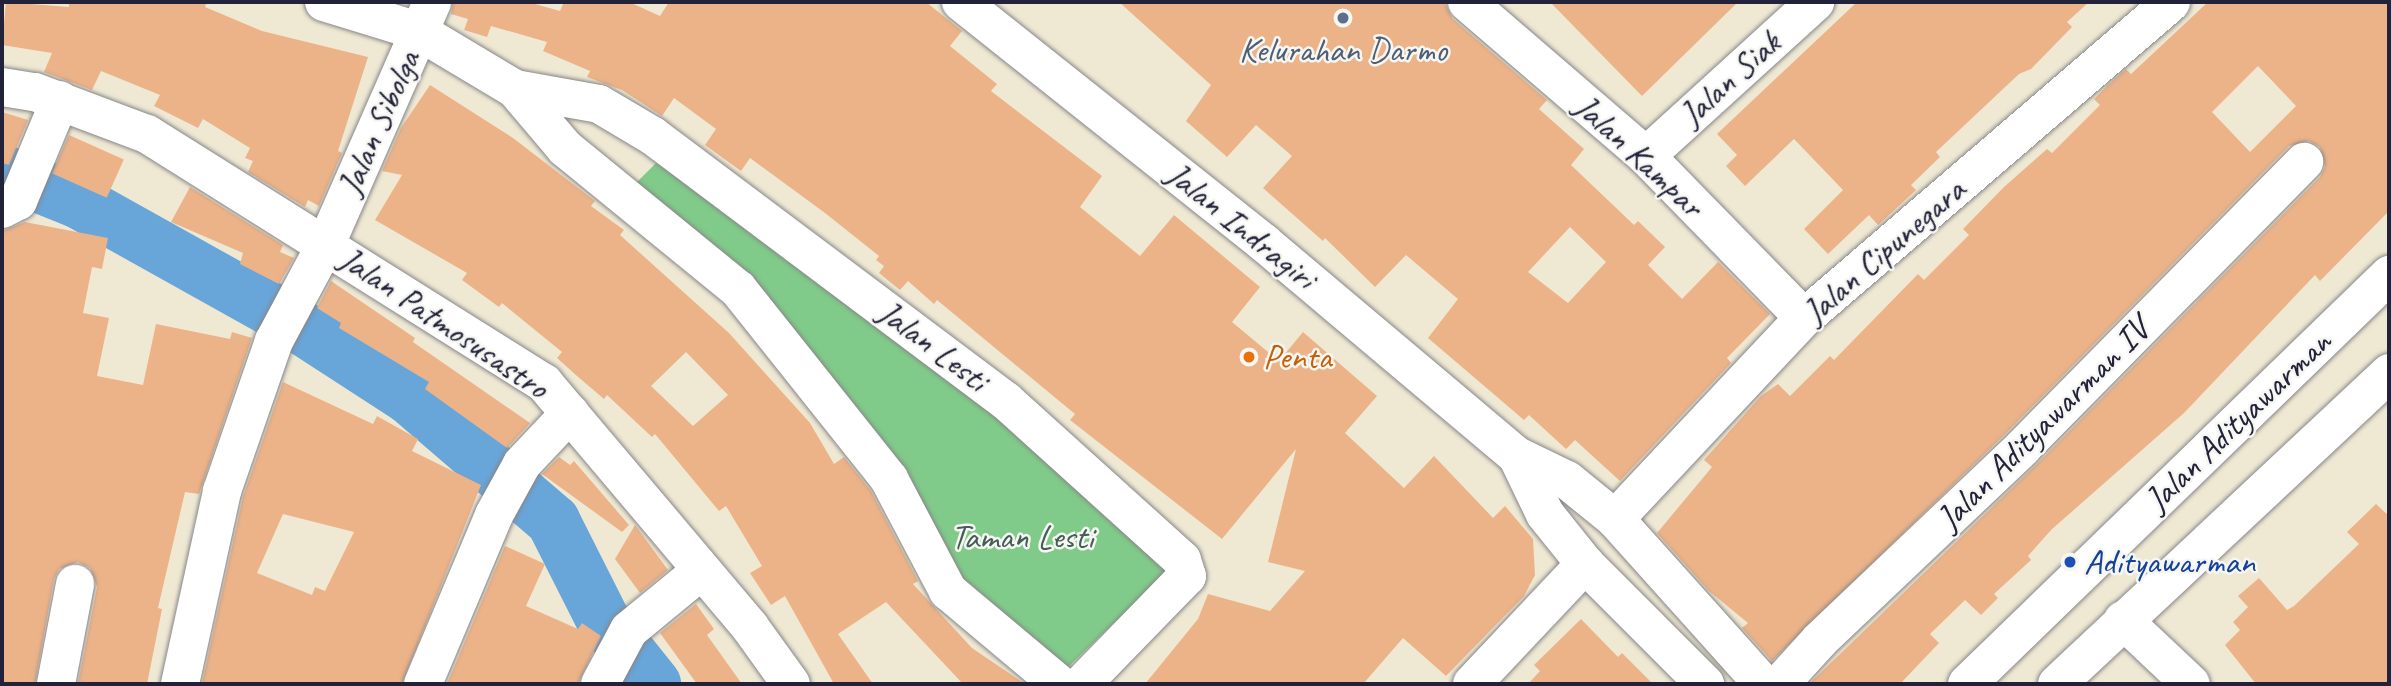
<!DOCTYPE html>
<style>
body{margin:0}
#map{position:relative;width:2391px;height:686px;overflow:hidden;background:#efe9d4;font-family:Caveat,sans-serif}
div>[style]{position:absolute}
.green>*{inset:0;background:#80cb8a}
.river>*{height:54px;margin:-27px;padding:0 27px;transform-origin:27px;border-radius:27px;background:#68a5d9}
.building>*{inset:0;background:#ecb389;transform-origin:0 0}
.roads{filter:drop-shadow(0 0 2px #888688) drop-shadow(0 0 2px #888688)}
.minor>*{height:38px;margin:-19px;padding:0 19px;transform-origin:19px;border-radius:19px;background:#fff}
.major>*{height:38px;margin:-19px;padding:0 19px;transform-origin:19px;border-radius:19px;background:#fff}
.dots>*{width:19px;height:19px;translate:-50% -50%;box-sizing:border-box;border:4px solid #f6f6f2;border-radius:50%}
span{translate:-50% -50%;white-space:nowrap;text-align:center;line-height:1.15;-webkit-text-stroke:5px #f6f6f2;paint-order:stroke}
.service-label{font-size:35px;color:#4e5e75}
.street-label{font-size:35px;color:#22223b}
.food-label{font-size:35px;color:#c56008}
.left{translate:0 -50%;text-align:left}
.park-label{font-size:35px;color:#435d57}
.transit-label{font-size:35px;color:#164399}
.frame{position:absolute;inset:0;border:4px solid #22223b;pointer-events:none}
</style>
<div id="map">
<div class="green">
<i style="clip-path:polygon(656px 163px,682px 175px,984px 402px,1167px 572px,1064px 671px,963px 584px,636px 183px)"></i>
</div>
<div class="river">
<i style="left:2px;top:171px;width:83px;rotate:21.9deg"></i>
<i style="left:79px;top:202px;width:242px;rotate:29.2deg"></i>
<i style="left:290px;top:320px;width:143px;rotate:33deg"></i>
<i style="left:410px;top:398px;width:189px;rotate:40.7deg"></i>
<i style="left:553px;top:521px;width:111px;rotate:63.2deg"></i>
<i style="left:603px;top:620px;width:82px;rotate:51.4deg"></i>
</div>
<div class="building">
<i style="clip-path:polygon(6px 2px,69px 7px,69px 2px,207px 2px,205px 7px,262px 31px,368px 57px,338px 151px,342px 153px,319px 206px,308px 200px,305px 207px,248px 172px,253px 161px,245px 158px,250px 148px,203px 119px,198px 128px,154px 106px,160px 95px,101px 71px,92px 90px,44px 72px,52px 53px,2px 45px)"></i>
<i style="clip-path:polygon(453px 2px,528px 2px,560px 11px,564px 2px,629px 2px,660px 16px,669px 2px,926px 2px,962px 31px,950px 46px,997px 84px,991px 91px,1102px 176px,1080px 207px,1140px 256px,1174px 215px,1260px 287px,1232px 322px,1279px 361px,1303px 332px,1377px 396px,1345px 433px,1404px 488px,1434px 456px,1493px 518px,1505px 506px,1533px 539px,1535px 575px,1524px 596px,1446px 676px,1403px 638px,1363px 684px,1145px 684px,1198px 619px,1208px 594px,1270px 611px,1305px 571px,1268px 562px,1296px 449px,1222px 539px,1070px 420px,1075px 414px,937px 300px,934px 304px,908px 281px,900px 290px,879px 273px,884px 266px,876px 260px,879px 256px,825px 213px,750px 158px,741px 171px,705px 145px,716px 129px,674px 98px,662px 116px,622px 90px,587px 77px,590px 71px,543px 51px,547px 42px,491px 26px,487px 37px,464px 30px,468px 19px,451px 14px)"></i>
<i style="clip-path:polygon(evenodd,1119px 2px,1444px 2px,1453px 19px,1547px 100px,1539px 109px,1584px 149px,1571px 165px,1634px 225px,1638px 221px,1665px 247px,1648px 265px,1682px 299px,1718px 262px,1770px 314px,1727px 358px,1731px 363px,1620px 481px,1575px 440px,1566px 449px,1529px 415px,1524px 420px,1428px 338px,1458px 299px,1406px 255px,1375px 287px,1325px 238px,1323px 241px,1263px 188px,1292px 156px,1256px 125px,1227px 157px,1186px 121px,1211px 85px,1119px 2px,1570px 227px,1606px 262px,1568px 303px,1528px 272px,1570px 227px)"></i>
<i style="clip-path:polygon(1550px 2px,1738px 2px,1642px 96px)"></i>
<i style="clip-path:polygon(1857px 2px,2089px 2px,2067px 22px,2072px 27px,2031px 69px,2019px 74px,1936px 152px,1940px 157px,1911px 185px,1916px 190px,1878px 225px,1869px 215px,1828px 254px,1804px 229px,1843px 190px,1794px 139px,1745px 186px,1726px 166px,1737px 155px,1717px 134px)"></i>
<i style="clip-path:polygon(evenodd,2208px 2px,2389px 2px,2389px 211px,2320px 281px,2315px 275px,2184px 413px,2051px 530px,2028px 556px,2031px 560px,1994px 594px,1998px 598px,1981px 615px,1965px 600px,1930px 634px,1939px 643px,1900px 684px,1809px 684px,2038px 463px,2320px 177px,2325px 167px,2320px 147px,2309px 141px,2289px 146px,2007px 432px,1772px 661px,1742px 628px,1748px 623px,1709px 591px,1657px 533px,1712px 467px,1704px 460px,1761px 396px,1778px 384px,1790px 396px,1830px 356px,1834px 360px,1918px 274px,1924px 280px,1969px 235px,1963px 229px,2004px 187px,2047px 149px,2052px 153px,2100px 105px,2094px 99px,2108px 85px,2126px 69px,2131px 74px,2208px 2px,2258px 66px,2296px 106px,2250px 152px,2212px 112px,2258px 66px)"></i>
<i style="clip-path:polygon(evenodd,430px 85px,513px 138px,595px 201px,591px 206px,624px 230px,620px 235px,729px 333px,810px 423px,834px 464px,844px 457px,871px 491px,918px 581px,913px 584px,972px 648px,1025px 684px,963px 684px,886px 602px,838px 634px,873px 684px,834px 684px,785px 596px,771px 605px,750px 573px,762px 566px,726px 506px,719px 511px,655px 434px,652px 437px,607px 395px,604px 399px,577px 376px,557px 358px,562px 352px,502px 303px,499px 307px,462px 280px,467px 273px,375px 220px,402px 175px,382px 171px,401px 128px,430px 85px,686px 352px,728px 395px,693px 426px,651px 386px,686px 352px)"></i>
<i style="clip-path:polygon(2px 112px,28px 120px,9px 165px,2px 163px)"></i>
<i style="left:69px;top:135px;width:60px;height:42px;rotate:24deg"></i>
<i style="clip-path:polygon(190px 187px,283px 245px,280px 252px,294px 258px,279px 284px,240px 264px,243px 253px,171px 222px)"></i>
<i style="clip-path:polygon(25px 222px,108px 238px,102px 269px,92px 267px,83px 313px,109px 318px,97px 376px,143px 385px,156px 324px,230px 339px,232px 332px,252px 338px,199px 494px,185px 492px,158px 608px,162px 609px,147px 684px,78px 684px,97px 587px,90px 568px,78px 562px,59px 569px,54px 579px,35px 684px,2px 684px,2px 231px)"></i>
<i style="clip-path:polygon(331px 281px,415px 338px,413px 342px,530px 423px,507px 448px,425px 389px,429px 382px,339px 328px,341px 323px,317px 308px)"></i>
<i style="clip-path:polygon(evenodd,283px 382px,373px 424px,377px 416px,418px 439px,412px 451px,481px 485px,402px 684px,202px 684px,243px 497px,283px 382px,283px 514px,354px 532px,325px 591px,315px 587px,312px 595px,257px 573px,283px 514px)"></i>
<i style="clip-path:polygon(559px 457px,570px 465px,574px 461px,629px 525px,622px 532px,542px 474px)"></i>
<i style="clip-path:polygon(2376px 504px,2389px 516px,2389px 684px,2256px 684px,2225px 645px,2240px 630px,2233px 622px,2248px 607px,2238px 596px,2259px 578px,2287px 610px,2294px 606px,2359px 544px,2347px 532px)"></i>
<i style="clip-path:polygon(635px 525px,668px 570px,640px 593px,615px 559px)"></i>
<i style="clip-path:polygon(505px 546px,545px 564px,526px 606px,578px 629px,582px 623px,601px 636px,578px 684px,447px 684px)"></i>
<i style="clip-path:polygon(696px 604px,714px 629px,707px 635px,742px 684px,697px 684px,660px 633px)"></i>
<i style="clip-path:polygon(1581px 619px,1618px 657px,1622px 653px,1653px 684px,1528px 684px,1540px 671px,1534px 665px)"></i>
</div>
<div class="roads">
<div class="minor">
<i style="left:324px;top:2px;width:98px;rotate:17.1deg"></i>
<i style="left:418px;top:31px;width:113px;rotate:30.9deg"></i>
<i style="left:515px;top:89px;width:77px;rotate:49.7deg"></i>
<i style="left:565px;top:148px;width:223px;rotate:39.2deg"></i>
<i style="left:738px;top:289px;width:243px;rotate:51.5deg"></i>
<i style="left:889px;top:479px;width:127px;rotate:62.2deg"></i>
<i style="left:948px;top:591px;width:145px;rotate:40deg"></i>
<i style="left:961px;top:2px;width:387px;rotate:38.5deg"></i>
<i style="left:1264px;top:243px;width:331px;rotate:40.1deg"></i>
<i style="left:1517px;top:456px;width:55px;rotate:25.6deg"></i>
<i style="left:1567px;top:480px;width:62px;rotate:39.1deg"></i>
<i style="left:1615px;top:519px;width:222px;rotate:48.1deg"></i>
<i style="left:1467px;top:2px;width:236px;rotate:40.7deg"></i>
<i style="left:1646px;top:156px;width:226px;rotate:45.7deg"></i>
<i style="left:2px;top:87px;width:33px;rotate:9deg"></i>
<i style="left:35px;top:92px;width:120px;rotate:20.6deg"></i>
<i style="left:147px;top:134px;width:469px;rotate:32.1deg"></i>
<i style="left:544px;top:383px;width:319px;rotate:49.8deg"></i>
<i style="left:750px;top:627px;width:70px;rotate:54.3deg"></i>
<i style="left:515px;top:89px;width:85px;rotate:10.1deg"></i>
<i style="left:599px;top:104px;width:63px;rotate:30.7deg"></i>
<i style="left:653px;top:136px;width:441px;rotate:36.9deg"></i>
<i style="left:1006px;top:401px;width:237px;rotate:42.1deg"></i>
<i style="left:1182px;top:560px;width:17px;rotate:73deg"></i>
<i style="left:1187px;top:576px;width:151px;rotate:134.2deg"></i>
<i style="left:1646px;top:156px;width:229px;rotate:-42.3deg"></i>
<i style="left:2px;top:209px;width:18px;rotate:-27deg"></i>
<i style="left:18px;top:201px;width:109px;rotate:-67.4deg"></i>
<i style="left:1517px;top:456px;width:64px;rotate:64.2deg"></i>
<i style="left:1545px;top:514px;width:64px;rotate:51.3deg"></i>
<i style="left:1585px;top:564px;width:170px;rotate:45deg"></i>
<i style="left:1615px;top:519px;width:276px;rotate:-46.8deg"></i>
<i style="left:1804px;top:318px;width:484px;rotate:-40.7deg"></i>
<i style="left:2123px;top:620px;width:93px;rotate:43.3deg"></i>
<i style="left:56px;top:684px;width:102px;rotate:-79.2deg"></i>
<i style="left:180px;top:684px;width:198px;rotate:-77.7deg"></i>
<i style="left:222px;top:491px;width:159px;rotate:-70.9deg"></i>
<i style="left:274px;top:341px;width:110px;rotate:-61.8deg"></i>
<i style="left:326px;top:244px;width:264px;rotate:-66.3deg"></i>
<i style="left:423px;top:684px;width:183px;rotate:-67.2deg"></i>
<i style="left:494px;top:515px;width:58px;rotate:-61.2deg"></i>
<i style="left:522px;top:464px;width:70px;rotate:-46.7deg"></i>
<i style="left:600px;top:684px;width:61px;rotate:-61.8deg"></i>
<i style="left:629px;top:630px;width:94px;rotate:-39.4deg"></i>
<i style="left:1472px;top:684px;width:165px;rotate:-46.7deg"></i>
<i style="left:1780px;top:684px;width:59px;rotate:-47.7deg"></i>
<i style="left:1820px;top:640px;width:279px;rotate:-43.5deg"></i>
<i style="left:2022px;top:448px;width:402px;rotate:-45.4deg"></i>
</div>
<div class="major">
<i style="left:1967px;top:684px;width:588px;rotate:-44.1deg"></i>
<i style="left:2057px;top:684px;width:455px;rotate:-43.1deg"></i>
</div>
</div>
<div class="dots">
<i style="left:1343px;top:18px;background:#5c6f8a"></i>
<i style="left:1249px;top:357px;background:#e8710a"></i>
<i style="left:2070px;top:562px;background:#1a4fb4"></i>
</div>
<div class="service-label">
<span style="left:1343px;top:50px">Kelurahan Darmo</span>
</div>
<div class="street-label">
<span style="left:1730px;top:79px;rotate:-42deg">Jalan Siak</span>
<span style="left:379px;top:123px;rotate:-66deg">Jalan Sibolga</span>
<span style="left:1639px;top:156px;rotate:43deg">Jalan Kampar</span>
<span style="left:1241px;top:226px;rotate:39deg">Jalan Indragiri</span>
<span style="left:1884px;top:251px;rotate:-41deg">Jalan Cipunegara</span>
<span style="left:444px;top:323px;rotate:34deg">Jalan Patmosusastro</span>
<span style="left:933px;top:346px;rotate:37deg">Jalan Lesti</span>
<span style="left:2238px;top:421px;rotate:-44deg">Jalan Adityawarman</span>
<span style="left:2043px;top:424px;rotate:-45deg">Jalan Adityawarman IV</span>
</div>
<div class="food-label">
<span class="left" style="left:1263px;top:357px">Penta</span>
</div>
<div class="park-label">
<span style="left:1022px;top:537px">Taman Lesti</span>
</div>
<div class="transit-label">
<span class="left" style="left:2084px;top:562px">Adityawarman</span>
</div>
<div class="frame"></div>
</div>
